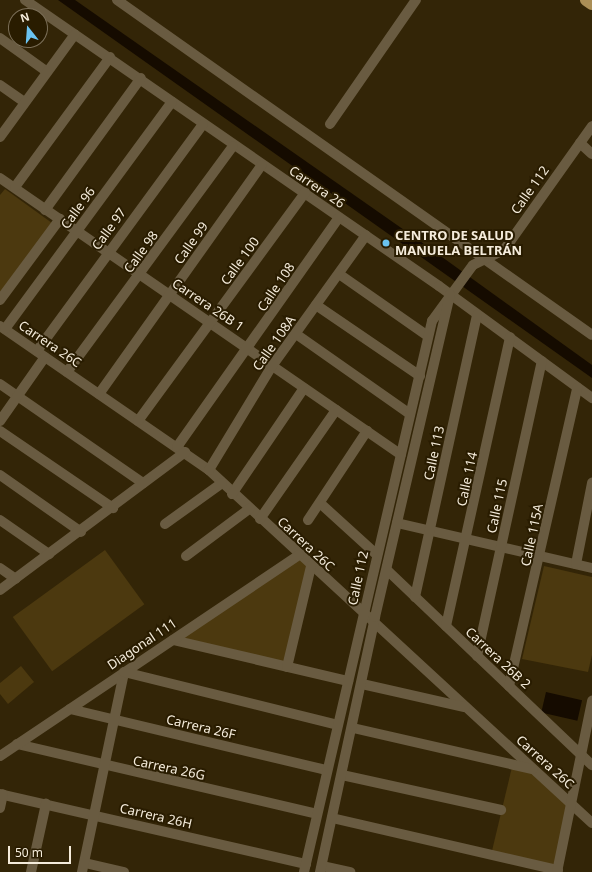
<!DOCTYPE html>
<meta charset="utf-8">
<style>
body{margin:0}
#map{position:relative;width:592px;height:872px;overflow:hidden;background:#332507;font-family:"Noto Sans",sans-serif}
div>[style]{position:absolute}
.green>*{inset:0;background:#4c390f;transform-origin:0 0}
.water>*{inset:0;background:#150b00;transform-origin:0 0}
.minor>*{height:10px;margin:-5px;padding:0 5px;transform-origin:5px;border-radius:5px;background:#695b41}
.major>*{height:12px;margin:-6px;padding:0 6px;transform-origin:6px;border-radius:6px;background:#aa8e56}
.dots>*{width:11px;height:11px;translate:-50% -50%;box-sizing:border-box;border:2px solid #291c00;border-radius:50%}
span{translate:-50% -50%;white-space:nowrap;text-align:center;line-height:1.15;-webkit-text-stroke:4px #291c00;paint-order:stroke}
.street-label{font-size:13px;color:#f5ecdb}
.poi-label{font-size:13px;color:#f5ecdb;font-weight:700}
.left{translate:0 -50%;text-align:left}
.north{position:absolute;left:8px;top:8px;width:40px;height:40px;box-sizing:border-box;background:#291c00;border:1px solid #7b6f58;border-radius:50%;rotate:343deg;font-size:11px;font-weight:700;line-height:16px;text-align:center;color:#f5ecdb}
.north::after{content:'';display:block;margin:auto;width:14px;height:18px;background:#6ac3f1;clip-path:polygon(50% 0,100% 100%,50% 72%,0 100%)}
.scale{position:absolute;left:8px;top:846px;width:63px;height:18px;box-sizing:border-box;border:2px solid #f5ecdb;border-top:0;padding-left:5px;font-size:12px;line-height:14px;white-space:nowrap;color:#f5ecdb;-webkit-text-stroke:3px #291c00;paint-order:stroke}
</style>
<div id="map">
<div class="green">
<i style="clip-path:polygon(5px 189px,52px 223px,0 295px,0 195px)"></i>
<i style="left:105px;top:550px;width:67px;height:114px;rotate:54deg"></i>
<i style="clip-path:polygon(299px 555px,311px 566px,287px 667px,173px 640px)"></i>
<i style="clip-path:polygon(544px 566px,592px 577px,592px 655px,588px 672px,522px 659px)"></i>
<i style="clip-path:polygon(21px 666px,34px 682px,8px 704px,0 694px,0 683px)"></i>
<i style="clip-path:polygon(512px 767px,532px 769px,573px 804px,558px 870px,491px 855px)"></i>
</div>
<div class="water">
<i style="clip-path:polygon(58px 0,75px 0,417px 239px,592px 365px,592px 378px)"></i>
<i style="left:546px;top:692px;width:37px;height:21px;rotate:13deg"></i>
</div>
<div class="minor">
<i style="left:25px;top:0;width:503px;rotate:34.64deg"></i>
<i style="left:439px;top:286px;width:190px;rotate:36.2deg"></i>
<i style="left:117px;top:0;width:581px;rotate:35.19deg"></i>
<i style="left:0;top:38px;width:57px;rotate:35.7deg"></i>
<i style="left:0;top:85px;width:29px;rotate:35deg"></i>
<i style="left:330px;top:124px;width:151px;rotate:-55.3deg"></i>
<i style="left:0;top:137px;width:127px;rotate:-53.9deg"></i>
<i style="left:580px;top:143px;width:16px;rotate:43deg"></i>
<i style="left:0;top:178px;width:487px;rotate:34.6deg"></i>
<i style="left:15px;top:187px;width:161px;rotate:-53.8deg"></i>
<i style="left:45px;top:210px;width:163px;rotate:-54deg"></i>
<i style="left:339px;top:274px;width:108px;rotate:34.9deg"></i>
<i style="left:0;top:300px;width:101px;rotate:-53.5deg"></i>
<i style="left:316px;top:305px;width:126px;rotate:34.3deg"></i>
<i style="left:0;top:326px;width:254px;rotate:34.6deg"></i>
<i style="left:209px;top:470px;width:521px;rotate:42.67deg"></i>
<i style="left:5px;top:329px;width:282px;rotate:-53.7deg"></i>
<i style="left:296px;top:334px;width:139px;rotate:35.1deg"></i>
<i style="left:37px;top:351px;width:281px;rotate:-53.8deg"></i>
<i style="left:67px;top:372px;width:280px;rotate:-53.7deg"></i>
<i style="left:0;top:384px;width:174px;rotate:34.7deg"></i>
<i style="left:99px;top:394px;width:281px;rotate:-54.6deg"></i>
<i style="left:0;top:421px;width:78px;rotate:-54.9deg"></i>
<i style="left:138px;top:421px;width:283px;rotate:-53.8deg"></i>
<i style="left:0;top:431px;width:137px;rotate:34.3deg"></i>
<i style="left:177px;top:447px;width:281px;rotate:-54.8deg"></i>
<i style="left:209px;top:470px;width:122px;rotate:-58.8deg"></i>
<i style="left:272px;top:366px;width:161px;rotate:-54.3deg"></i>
<i style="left:0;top:475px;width:99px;rotate:35.1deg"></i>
<i style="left:232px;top:494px;width:128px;rotate:-55.8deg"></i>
<i style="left:321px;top:504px;width:74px;rotate:42.3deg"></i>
<i style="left:260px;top:519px;width:133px;rotate:-55.1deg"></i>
<i style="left:0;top:520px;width:60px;rotate:34.8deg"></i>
<i style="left:308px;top:520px;width:107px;rotate:-56.5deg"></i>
<i style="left:397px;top:523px;width:200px;rotate:13deg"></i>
<i style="left:165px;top:524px;width:70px;rotate:-35.7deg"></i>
<i style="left:186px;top:556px;width:79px;rotate:-36.7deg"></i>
<i style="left:576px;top:564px;width:83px;rotate:-78.8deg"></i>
<i style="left:0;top:568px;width:19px;rotate:35deg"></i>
<i style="left:387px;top:570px;width:283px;rotate:43.6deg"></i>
<i style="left:0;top:590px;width:231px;rotate:-36.7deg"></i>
<i style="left:415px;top:597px;width:289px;rotate:-77.6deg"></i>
<i style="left:446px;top:626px;width:296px;rotate:-77.5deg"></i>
<i style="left:173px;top:640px;width:180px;rotate:13.2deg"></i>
<i style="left:477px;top:656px;width:302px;rotate:-77.6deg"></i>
<i style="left:287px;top:667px;width:104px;rotate:-76.6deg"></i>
<i style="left:362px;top:684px;width:105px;rotate:12.7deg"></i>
<i style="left:509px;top:686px;width:306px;rotate:-77.1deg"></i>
<i style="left:70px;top:709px;width:264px;rotate:13.4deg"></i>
<i style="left:353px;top:728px;width:184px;rotate:12.9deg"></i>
<i style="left:17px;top:744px;width:308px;rotate:13.1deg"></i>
<i style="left:0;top:756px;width:360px;rotate:-33.9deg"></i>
<i style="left:342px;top:775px;width:163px;rotate:12.4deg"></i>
<i style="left:0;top:794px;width:314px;rotate:12.9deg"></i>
<i style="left:0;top:808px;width:14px;rotate:-78deg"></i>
<i style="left:332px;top:818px;width:232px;rotate:13deg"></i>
<i style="left:85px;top:863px;width:40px;rotate:13deg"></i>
<i style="left:322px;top:866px;width:29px;rotate:12deg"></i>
<i style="left:31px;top:872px;width:70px;rotate:-77.6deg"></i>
<i style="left:82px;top:872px;width:204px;rotate:-78.1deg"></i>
<i style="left:124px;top:672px;width:220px;rotate:13.9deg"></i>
<i style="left:304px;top:872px;width:566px;rotate:-76.92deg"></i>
<i style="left:432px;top:321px;width:69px;rotate:-53.8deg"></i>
<i style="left:473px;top:265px;width:34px;rotate:-26deg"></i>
<i style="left:504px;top:250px;width:152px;rotate:-54.6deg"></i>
<i style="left:320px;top:872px;width:261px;rotate:-77.8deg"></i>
<i style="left:375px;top:617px;width:331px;rotate:-76.9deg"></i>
<i style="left:557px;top:872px;width:175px;rotate:-78.4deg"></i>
</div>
<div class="major">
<i style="left:586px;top:0;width:7px;rotate:34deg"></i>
</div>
<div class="dots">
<i style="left:386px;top:243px;background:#6ac3f1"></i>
</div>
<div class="street-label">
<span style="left:317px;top:187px;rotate:34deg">Carrera 26</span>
<span style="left:530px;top:190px;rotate:-55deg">Calle 112</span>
<span style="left:78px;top:208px;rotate:-54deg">Calle 96</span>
<span style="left:109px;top:229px;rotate:-54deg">Calle 97</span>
<span style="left:191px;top:243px;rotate:-55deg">Calle 99</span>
<span style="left:141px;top:252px;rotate:-54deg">Calle 98</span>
<span style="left:240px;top:261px;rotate:-54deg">Calle 100</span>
<span style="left:276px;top:287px;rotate:-56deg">Calle 108</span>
<span style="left:208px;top:305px;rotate:34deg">Carrera 26B 1</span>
<span style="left:274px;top:343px;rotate:-55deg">Calle 108A</span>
<span style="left:50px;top:344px;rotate:34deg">Carrera 26C</span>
<span style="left:434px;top:453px;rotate:-78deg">Calle 113</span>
<span style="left:467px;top:479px;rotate:-78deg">Calle 114</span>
<span style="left:497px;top:506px;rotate:-78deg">Calle 115</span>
<span style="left:532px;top:535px;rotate:-78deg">Calle 115A</span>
<span style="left:306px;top:544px;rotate:43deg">Carrera 26C</span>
<span style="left:358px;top:578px;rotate:-78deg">Calle 112</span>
<span style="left:142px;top:644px;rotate:-34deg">Diagonal 111</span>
<span style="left:498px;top:658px;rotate:43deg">Carrera 26B 2</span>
<span style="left:201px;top:727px;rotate:13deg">Carrera 26F</span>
<span style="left:545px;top:762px;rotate:42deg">Carrera 26C</span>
<span style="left:169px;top:768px;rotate:12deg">Carrera 26G</span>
<span style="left:156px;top:816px;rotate:13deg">Carrera 26H</span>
</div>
<div class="poi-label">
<span class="left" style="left:395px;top:243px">CENTRO DE SALUD<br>MANUELA BELTRÁN</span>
</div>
<div class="north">N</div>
<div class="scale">50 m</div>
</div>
